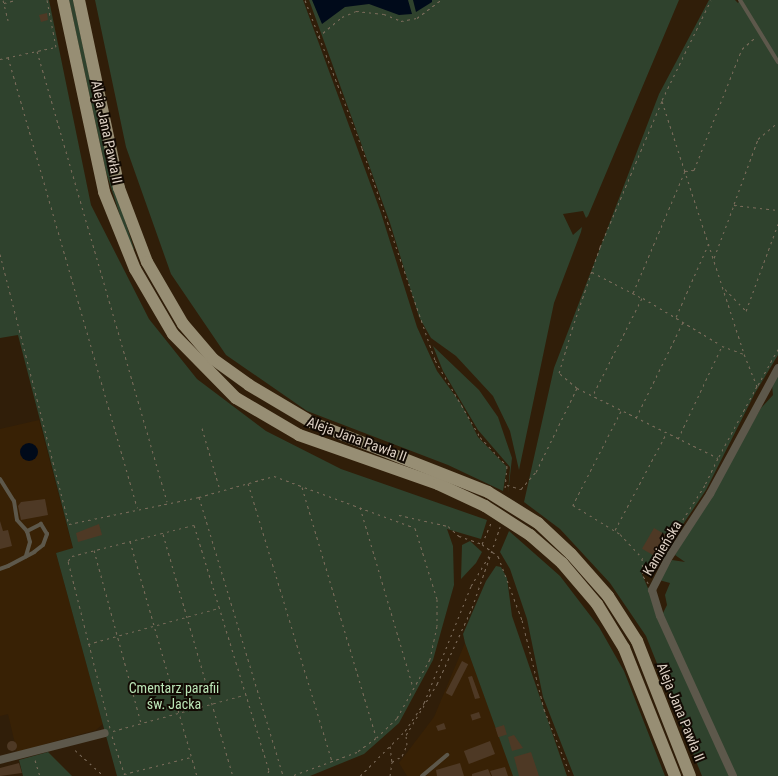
<!DOCTYPE html>
<meta charset="utf-8">
<style>
body{margin:0}
#map{position:relative;width:778px;height:776px;overflow:hidden;background:#301e09;font-family:"Roboto Condensed",sans-serif}
div>[style]{position:absolute}
.built>*{inset:0;background:#382105}
.green>*{inset:0;background:#2f422d}
.water>*{inset:0;background:#000a1a}
.round{border-radius:50%}
.building>*{inset:0;background:#4e3925;transform-origin:0 0}
.path>*{height:1px;margin-top:-0.5px;transform-origin:0;background:repeating-linear-gradient(90deg,#7d6d5c 0 2.5px,transparent 0 6.5px)}
.lane>*{height:4px;margin:-2px;padding:0 2px;transform-origin:2px;border-radius:2px;background:#5d584b}
.street>*{height:8px;margin:-4px;padding:0 4px;transform-origin:4px;border-radius:4px;background:#5d584b}
.primary>*{height:12px;margin:-6px;padding:0 6px;transform-origin:6px;border-radius:6px;background:#978e74}
.primary-bridge>*{height:12px;margin:-6px;padding:0 6px;transform-origin:6px;border-radius:6px;background:#978e74}
span{translate:-50% -50%;white-space:nowrap;text-align:center;line-height:1.15;-webkit-text-stroke:4px #120a03;paint-order:stroke}
.street-label{font-size:14px;color:#ddd0c4}
.park-label{font-size:14px;color:#bae4b6}
</style>
<div id="map">
<div class="built">
<i style="clip-path:polygon(39px 420px,73px 549px,56px 553px,103px 724px,96px 730px,17px 752px,8px 714px,0 716px,0 429px)"></i>
<i style="clip-path:polygon(465px 643px,514px 776px,407px 776px,399px 763px,434px 717px)"></i>
</div>
<div class="green">
<i style="clip-path:polygon(0 0,49px 0,91px 205px,149px 319px,197px 379px,266px 431px,341px 469px,487px 520px,481px 539px,447px 529px,453px 546px,454px 585px,433px 660px,399px 723px,364px 754px,310px 776px,117px 776px,56px 553px,73px 548px,18px 335px,0 338px)"></i>
<i style="clip-path:polygon(69px 0,73px 0,110px 172px,134px 249px,131px 250px,106px 172px)"></i>
<i style="clip-path:polygon(95px 0,303px 0,381px 213px,417px 327px,437px 371px,462px 405px,478px 437px,507px 467px,503px 491px,448px 465px,307px 411px,226px 355px,171px 274px,126px 147px)"></i>
<i style="clip-path:polygon(309px 0,679px 0,588px 216px,586px 218px,583px 211px,563px 214px,573px 235px,582px 227px,581px 232px,554px 303px,519px 470px,510px 431px,493px 396px,456px 356px,431px 338px,419px 317px,390px 223px)"></i>
<i style="clip-path:polygon(709px 0,735px 0,738px 3px,740px 0,778px 0,778px 355px,755px 393px,706px 490px,649px 575px,641px 572px,729px 776px,702px 776px,646px 636px,610px 583px,560px 529px,524px 502px,554px 368px,659px 94px)"></i>
<i style="clip-path:polygon(433px 346px,479px 390px,498px 417px,512px 458px,508px 494px,510px 467px,478px 430px,443px 371px)"></i>
<i style="clip-path:polygon(778px 375px,778px 776px,734px 776px,662px 615px,667px 605px,665px 595px,670px 583px,659px 580px,672px 560px,685px 562px,675px 555px,761px 408px,773px 395px,772px 385px)"></i>
<i style="clip-path:polygon(509px 531px,560px 576px,599px 627px,624px 671px,665px 776px,574px 776px,543px 697px,527px 619px,510px 569px,500px 552px)"></i>
<i style="clip-path:polygon(470px 541px,482px 552px,476px 563px,461px 579px,462px 545px)"></i>
<i style="clip-path:polygon(496px 566px,501px 567px,507px 578px,512px 616px,567px 776px,513px 776px,465px 643px,463px 634px,486px 581px)"></i>
<i style="clip-path:polygon(48px 752px,72px 776px,23px 776px,19px 760px)"></i>
</div>
<div class="water">
<i style="clip-path:polygon(312px 0,408px 0,412px 14px,399px 15px,369px 4px,345px 7px,322px 24px)"></i>
<i style="clip-path:polygon(413px 0,432px 0,432px 2px,416px 12px)"></i>
<i class="round" style="left:20px;top:443px;width:18px;height:18px"></i>
</div>
<div class="building">
<i style="clip-path:polygon(47px 13px,48px 20px,41px 22px,39px 15px)"></i>
<i style="clip-path:polygon(45px 499px,48px 515px,21px 520px,18px 506px,21px 502px)"></i>
<i style="clip-path:polygon(0 521px,3px 531px,8px 530px,12px 546px,0 549px)"></i>
<i style="clip-path:polygon(99px 524px,102px 535px,78px 542px,76px 533px)"></i>
<i style="left:654px;top:528px;width:14px;height:24px;rotate:30deg"></i>
<i style="left:462px;top:661px;width:7px;height:36px;rotate:27deg"></i>
<i style="clip-path:polygon(472px 676px,480px 698px,475px 699px,468px 677px)"></i>
<i style="left:479px;top:712px;width:6px;height:9px;rotate:72deg"></i>
<i style="clip-path:polygon(444px 723px,446px 729px,438px 731px,436px 726px)"></i>
<i style="left:504px;top:725px;width:10px;height:9px;rotate:73deg"></i>
<i style="clip-path:polygon(514px 735px,523px 748px,512px 751px,508px 737px)"></i>
<i class="round" style="left:7px;top:741px;width:10px;height:10px"></i>
<i style="left:490px;top:741px;width:14px;height:28px;rotate:69deg"></i>
<i style="clip-path:polygon(531px 752px,539px 776px,519px 776px,514px 757px)"></i>
<i style="clip-path:polygon(19px 763px,22px 773px,0 776px,0 768px)"></i>
<i style="clip-path:polygon(460px 763px,464px 776px,437px 776px,436px 770px)"></i>
<i style="clip-path:polygon(505px 767px,508px 776px,492px 776px,490px 771px)"></i>
<i style="clip-path:polygon(488px 769px,491px 776px,472px 776px,472px 774px)"></i>
</div>
<div class="path">
<i style="left:3px;top:0;width:21px;rotate:76deg"></i>
<i style="left:305px;top:0;width:159px;rotate:68.9deg"></i>
<i style="left:362px;top:148px;width:224px;rotate:71deg"></i>
<i style="left:435px;top:360px;width:89px;rotate:59.7deg"></i>
<i style="left:480px;top:437px;width:40px;rotate:47deg"></i>
<i style="left:507px;top:466px;width:24px;rotate:95deg"></i>
<i style="left:4px;top:3px;width:12px;rotate:-14deg"></i>
<i style="left:318px;top:37px;width:31px;rotate:-40deg"></i>
<i style="left:342px;top:17px;width:15px;rotate:-23deg"></i>
<i style="left:356px;top:11px;width:28px;rotate:6deg"></i>
<i style="left:384px;top:14px;width:18px;rotate:22deg"></i>
<i style="left:401px;top:21px;width:16px;rotate:-11deg"></i>
<i style="left:417px;top:18px;width:30px;rotate:-37deg"></i>
<i style="left:37px;top:51px;width:469px;rotate:73.9deg"></i>
<i style="left:8px;top:57px;width:469px;rotate:74deg"></i>
<i style="left:0;top:59px;width:57px;rotate:-12.1deg"></i>
<i style="left:56px;top:47px;width:48px;rotate:-100.8deg"></i>
<i style="left:662px;top:100px;width:111px;rotate:-63.9deg"></i>
<i style="left:734px;top:204px;width:69px;rotate:-69.7deg"></i>
<i style="left:758px;top:139px;width:26px;rotate:-40deg"></i>
<i style="left:0;top:254px;width:279px;rotate:75.7deg"></i>
<i style="left:69px;top:524px;width:133px;rotate:-11.7deg"></i>
<i style="left:199px;top:497px;width:78px;rotate:-15.6deg"></i>
<i style="left:274px;top:476px;width:150px;rotate:20.2deg"></i>
<i style="left:415px;top:528px;width:74px;rotate:72.8deg"></i>
<i style="left:437px;top:599px;width:27px;rotate:90deg"></i>
<i style="left:437px;top:626px;width:34px;rotate:102deg"></i>
<i style="left:430px;top:659px;width:68px;rotate:119.2deg"></i>
<i style="left:397px;top:718px;width:29px;rotate:136deg"></i>
<i style="left:376px;top:738px;width:24px;rotate:144deg"></i>
<i style="left:357px;top:752px;width:70px;rotate:160deg"></i>
<i style="left:714px;top:258px;width:57px;rotate:-69.3deg"></i>
<i style="left:734px;top:205px;width:44px;rotate:6.5deg"></i>
<i style="left:592px;top:272px;width:56px;rotate:27.5deg"></i>
<i style="left:642px;top:298px;width:109px;rotate:116.8deg"></i>
<i style="left:725px;top:289px;width:30px;rotate:46deg"></i>
<i style="left:746px;top:311px;width:93px;rotate:-69.8deg"></i>
<i style="left:633px;top:293px;width:133px;rotate:-66.9deg"></i>
<i style="left:685px;top:171px;width:9px;rotate:-6deg"></i>
<i style="left:694px;top:170px;width:130px;rotate:-68.4deg"></i>
<i style="left:742px;top:49px;width:18px;rotate:-41deg"></i>
<i style="left:643px;top:298px;width:91px;rotate:31.1deg"></i>
<i style="left:676px;top:317px;width:81px;rotate:-66deg"></i>
<i style="left:758px;top:385px;width:41px;rotate:-60.9deg"></i>
<i style="left:577px;top:388px;width:23px;rotate:-140deg"></i>
<i style="left:559px;top:373px;width:46px;rotate:-73.5deg"></i>
<i style="left:572px;top:329px;width:87px;rotate:-71.1deg"></i>
<i style="left:600px;top:247px;width:159px;rotate:-67deg"></i>
<i style="left:662px;top:101px;width:266px;rotate:72deg"></i>
<i style="left:621px;top:411px;width:106px;rotate:117.1deg"></i>
<i style="left:573px;top:505px;width:55px;rotate:31.7deg"></i>
<i style="left:620px;top:534px;width:33px;rotate:47deg"></i>
<i style="left:642px;top:558px;width:18px;rotate:87deg"></i>
<i style="left:643px;top:576px;width:9px;rotate:54deg"></i>
<i style="left:636px;top:418px;width:107px;rotate:-63.9deg"></i>
<i style="left:202px;top:428px;width:65px;rotate:73.8deg"></i>
<i style="left:678px;top:439px;width:103px;rotate:-64.7deg"></i>
<i style="left:722px;top:346px;width:23px;rotate:20deg"></i>
<i style="left:744px;top:354px;width:35px;rotate:68deg"></i>
<i style="left:757px;top:386px;width:82px;rotate:118.4deg"></i>
<i style="left:248px;top:483px;width:291px;rotate:73.2deg"></i>
<i style="left:507px;top:485px;width:15px;rotate:16deg"></i>
<i style="left:521px;top:489px;width:23px;rotate:-49deg"></i>
<i style="left:536px;top:472px;width:93px;rotate:-64deg"></i>
<i style="left:577px;top:388px;width:157px;rotate:26.4deg"></i>
<i style="left:718px;top:458px;width:30px;rotate:116deg"></i>
<i style="left:705px;top:485px;width:83px;rotate:122.7deg"></i>
<i style="left:660px;top:555px;width:25px;rotate:133deg"></i>
<i style="left:302px;top:487px;width:261px;rotate:73.5deg"></i>
<i style="left:199px;top:497px;width:291px;rotate:73.2deg"></i>
<i style="left:360px;top:507px;width:188px;rotate:73.6deg"></i>
<i style="left:399px;top:515px;width:50px;rotate:12.7deg"></i>
<i style="left:448px;top:526px;width:15px;rotate:42deg"></i>
<i style="left:459px;top:536px;width:24px;rotate:19deg"></i>
<i style="left:482px;top:544px;width:20px;rotate:37deg"></i>
<i style="left:498px;top:556px;width:68px;rotate:69.4deg"></i>
<i style="left:522px;top:620px;width:92px;rotate:76.1deg"></i>
<i style="left:544px;top:709px;width:72px;rotate:68.1deg"></i>
<i style="left:615px;top:530px;width:109px;rotate:-62deg"></i>
<i style="left:163px;top:534px;width:252px;rotate:73.9deg"></i>
<i style="left:130px;top:541px;width:244px;rotate:74.1deg"></i>
<i style="left:482px;top:544px;width:25px;rotate:-67deg"></i>
<i style="left:94px;top:550px;width:179px;rotate:74.8deg"></i>
<i style="left:88px;top:644px;width:136px;rotate:-15.4deg"></i>
<i style="left:110px;top:728px;width:172px;rotate:-104.1deg"></i>
<i style="left:68px;top:561px;width:6px;rotate:-51deg"></i>
<i style="left:72px;top:556px;width:126px;rotate:-14.3deg"></i>
<i style="left:194px;top:525px;width:256px;rotate:73deg"></i>
<i style="left:269px;top:770px;width:6px;rotate:108deg"></i>
<i style="left:113px;top:731px;width:136px;rotate:-15.4deg"></i>
<i style="left:112px;top:736px;width:40px;rotate:72deg"></i>
<i style="left:124px;top:774px;width:69px;rotate:-14.2deg"></i>
<i style="left:390px;top:746px;width:16px;rotate:83deg"></i>
<i style="left:75px;top:750px;width:39px;rotate:42deg"></i>
<i style="left:35px;top:760px;width:17px;rotate:73deg"></i>
<i style="left:360px;top:776px;width:64px;rotate:-45deg"></i>
<i style="left:405px;top:731px;width:34px;rotate:-56deg"></i>
<i style="left:424px;top:703px;width:126px;rotate:-68.1deg"></i>
<i style="left:471px;top:586px;width:37px;rotate:-59deg"></i>
<i style="left:390px;top:776px;width:14px;rotate:-82deg"></i>
<i style="left:392px;top:762px;width:12px;rotate:-31deg"></i>
<i style="left:402px;top:756px;width:12px;rotate:-66deg"></i>
<i style="left:407px;top:745px;width:10px;rotate:-96deg"></i>
<i style="left:406px;top:735px;width:60px;rotate:-58.7deg"></i>
<i style="left:437px;top:684px;width:84px;rotate:-65.3deg"></i>
<i style="left:472px;top:608px;width:86px;rotate:-70.9deg"></i>
</div>
<div class="lane">
<i style="left:740px;top:0;width:73px;rotate:58.5deg"></i>
<i style="left:0;top:479px;width:26px;rotate:58deg"></i>
<i style="left:14px;top:501px;width:19px;rotate:81deg"></i>
<i style="left:17px;top:520px;width:15px;rotate:48deg"></i>
<i style="left:0;top:569px;width:9px;rotate:-21deg"></i>
<i style="left:8px;top:566px;width:30px;rotate:-28deg"></i>
<i style="left:34px;top:552px;width:11px;rotate:-38deg"></i>
<i style="left:43px;top:545px;width:12px;rotate:-70deg"></i>
<i style="left:47px;top:534px;width:12px;rotate:-121deg"></i>
<i style="left:41px;top:524px;width:16px;rotate:153deg"></i>
<i style="left:27px;top:531px;width:11px;rotate:75deg"></i>
<i style="left:30px;top:542px;width:15px;rotate:106deg"></i>
<i style="left:422px;top:776px;width:33px;rotate:-40deg"></i>
</div>
<div class="street">
<i style="left:0;top:760px;width:108px;rotate:-14.4deg"></i>
<i style="left:733px;top:776px;width:176px;rotate:-114.5deg"></i>
<i style="left:660px;top:616px;width:27px;rotate:-107deg"></i>
<i style="left:652px;top:590px;width:34px;rotate:-63deg"></i>
<i style="left:667px;top:560px;width:79px;rotate:-56.9deg"></i>
<i style="left:710px;top:494px;width:143px;rotate:-61.6deg"></i>
</div>
<div class="primary">
<i style="left:63px;top:0;width:196px;rotate:77.9deg"></i>
<i style="left:104px;top:192px;width:83px;rotate:68.1deg"></i>
<i style="left:135px;top:269px;width:75px;rotate:59.7deg"></i>
<i style="left:173px;top:334px;width:90px;rotate:45.5deg"></i>
<i style="left:236px;top:398px;width:73px;rotate:30.4deg"></i>
<i style="left:299px;top:435px;width:147px;rotate:19.4deg"></i>
<i style="left:438px;top:484px;width:52px;rotate:25.1deg"></i>
<i style="left:79px;top:0;width:192px;rotate:78deg"></i>
<i style="left:119px;top:188px;width:79px;rotate:69.3deg"></i>
<i style="left:147px;top:262px;width:72px;rotate:59.9deg"></i>
<i style="left:183px;top:324px;width:46px;rotate:49.4deg"></i>
<i style="left:213px;top:359px;width:44px;rotate:35.8deg"></i>
<i style="left:249px;top:385px;width:74px;rotate:30.7deg"></i>
<i style="left:313px;top:423px;width:188px;rotate:21.5deg"></i>
<i style="left:538px;top:523px;width:45px;rotate:43.2deg"></i>
<i style="left:571px;top:554px;width:56px;rotate:48.6deg"></i>
<i style="left:608px;top:596px;width:54px;rotate:57.2deg"></i>
<i style="left:637px;top:641px;width:145px;rotate:68.6deg"></i>
<i style="left:530px;top:535px;width:43px;rotate:41.2deg"></i>
<i style="left:562px;top:563px;width:54px;rotate:49.5deg"></i>
<i style="left:597px;top:604px;width:52px;rotate:58.5deg"></i>
<i style="left:624px;top:648px;width:138px;rotate:68.3deg"></i>
</div>
<div class="primary-bridge">
<i style="left:488px;top:492px;width:59px;rotate:31.8deg"></i>
<i style="left:485px;top:506px;width:54px;rotate:32.8deg"></i>
</div>
<div class="street-label">
<span style="left:107px;top:132px;rotate:78deg">Aleja Jana Pawła II</span>
<span style="left:357px;top:439px;rotate:20deg">Aleja Jana Pawła II</span>
<span style="left:662px;top:548px;rotate:-59deg">Kamieńska</span>
<span style="left:681px;top:712px;rotate:68deg">Aleja Jana Pawła II</span>
</div>
<div class="park-label">
<span style="left:174px;top:696px">Cmentarz parafii<br>św. Jacka</span>
</div>
</div>
